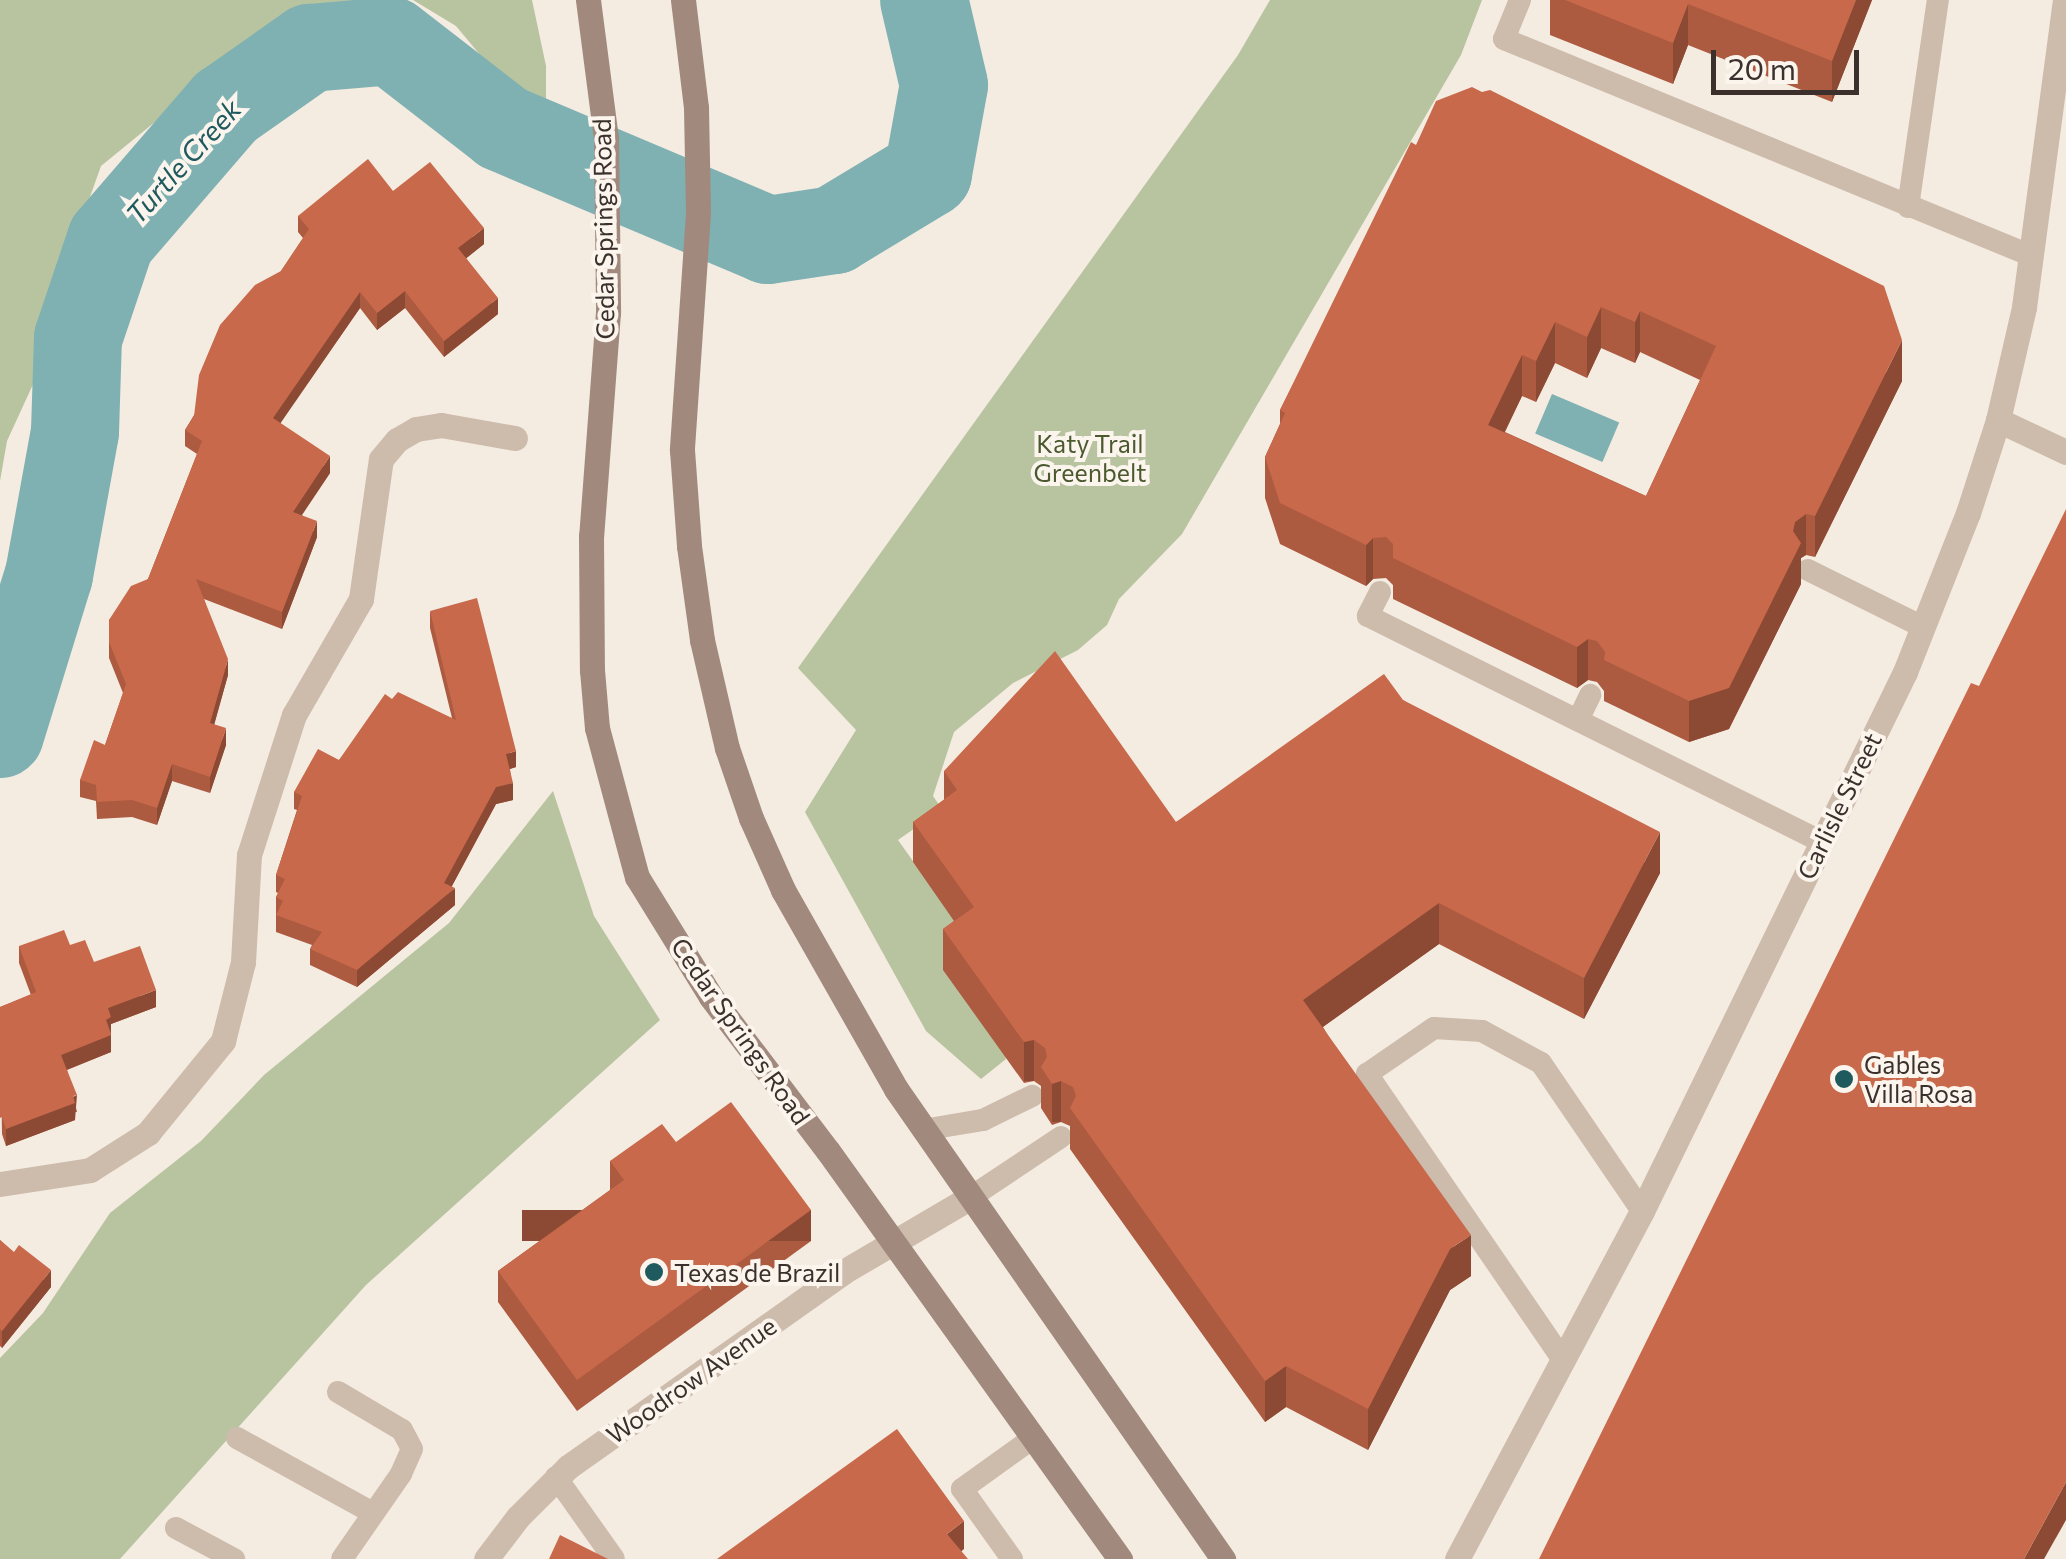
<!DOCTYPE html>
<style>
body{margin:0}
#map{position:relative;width:2066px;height:1559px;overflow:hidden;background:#f4ebe1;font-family:Commissioner,sans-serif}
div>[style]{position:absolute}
.green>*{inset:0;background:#b8c4a0}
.water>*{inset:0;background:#7fb0b2;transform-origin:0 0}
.river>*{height:88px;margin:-44px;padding:0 44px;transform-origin:44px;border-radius:44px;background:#7fb0b2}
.lane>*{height:22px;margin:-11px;padding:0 11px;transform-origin:11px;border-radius:11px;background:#cdbbac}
.street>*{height:25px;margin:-12.5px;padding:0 12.5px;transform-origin:12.5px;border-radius:12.5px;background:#cdbbac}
.secondary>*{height:25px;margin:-12.5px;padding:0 12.5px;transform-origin:12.5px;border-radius:12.5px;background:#a18a7d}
.wall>*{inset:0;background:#ac5a40}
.shaded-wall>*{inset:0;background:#8c4a34;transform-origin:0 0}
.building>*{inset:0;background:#c8694b}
.dots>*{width:28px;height:28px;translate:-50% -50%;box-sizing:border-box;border:5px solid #fbf5ee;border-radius:50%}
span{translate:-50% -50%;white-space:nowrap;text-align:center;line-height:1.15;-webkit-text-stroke:8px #fbf5ee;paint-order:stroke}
.street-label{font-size:25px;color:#3b302b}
.park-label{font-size:25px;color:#4a5a2e}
.poi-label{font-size:25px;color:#3b302b}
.left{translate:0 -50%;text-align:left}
.water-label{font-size:28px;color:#1f5a5e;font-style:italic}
.scale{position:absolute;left:1711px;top:50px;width:148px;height:45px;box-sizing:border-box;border:5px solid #3b302b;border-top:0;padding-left:12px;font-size:30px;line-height:35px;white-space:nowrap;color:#3b302b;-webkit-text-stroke:8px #fbf5ee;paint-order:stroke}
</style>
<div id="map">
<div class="green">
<i style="clip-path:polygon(0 0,398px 0,232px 59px,101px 166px,76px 236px,52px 343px,7px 441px,0 481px)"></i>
<i style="clip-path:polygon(413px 0,532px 0,546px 66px,546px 134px,456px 26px)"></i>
<i style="clip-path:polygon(1270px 0,1482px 0,1461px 55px,1182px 534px,1119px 599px,1107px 625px,1078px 650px,1013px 683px,954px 732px,933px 796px,942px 809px,898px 840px,974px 947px,1006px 1059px,981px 1079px,926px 1031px,805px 812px,856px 730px,798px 668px,1238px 55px)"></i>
<i style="clip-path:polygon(553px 791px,594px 916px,660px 1020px,366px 1285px,120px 1559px,0 1559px,0 1358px,43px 1313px,110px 1213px,201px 1141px,264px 1075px,449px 923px)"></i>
</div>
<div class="water">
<i style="left:1552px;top:394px;width:73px;height:43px;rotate:23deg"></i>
</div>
<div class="river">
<i style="left:0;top:734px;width:166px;rotate:-72.9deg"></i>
<i style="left:49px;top:575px;width:145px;rotate:-79.7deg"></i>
<i style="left:75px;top:432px;width:94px;rotate:-88.2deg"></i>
<i style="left:78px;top:338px;width:103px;rotate:-71.4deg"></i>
<i style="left:111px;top:240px;width:176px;rotate:-49.2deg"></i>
<i style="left:226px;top:107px;width:103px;rotate:-35.1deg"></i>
<i style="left:310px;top:48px;width:81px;rotate:-4.9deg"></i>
<i style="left:391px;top:41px;width:142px;rotate:37.8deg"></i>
<i style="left:503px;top:128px;width:288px;rotate:22.9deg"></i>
<i style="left:768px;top:240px;width:67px;rotate:-8.6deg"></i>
<i style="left:834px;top:230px;width:110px;rotate:-31.2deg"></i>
<i style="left:928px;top:173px;width:89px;rotate:-79.7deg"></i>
<i style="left:944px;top:85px;width:87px;rotate:-103.2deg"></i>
</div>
<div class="lane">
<i style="left:1520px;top:0;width:42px;rotate:112.3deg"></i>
<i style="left:1504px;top:39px;width:571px;rotate:22.34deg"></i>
<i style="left:1908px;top:207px;width:209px;rotate:-81.8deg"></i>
<i style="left:1808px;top:570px;width:128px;rotate:26.4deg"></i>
<i style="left:1380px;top:592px;width:27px;rotate:117deg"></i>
<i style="left:1368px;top:616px;width:507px;rotate:26.46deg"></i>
<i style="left:1578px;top:720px;width:28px;rotate:-64deg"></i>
<i style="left:923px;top:1130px;width:61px;rotate:-9.5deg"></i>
<i style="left:983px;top:1120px;width:55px;rotate:-26.1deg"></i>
<i style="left:971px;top:1197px;width:108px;rotate:-33.7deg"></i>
<i style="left:1563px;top:1360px;width:347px;rotate:-124.4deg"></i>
<i style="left:1367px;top:1074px;width:81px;rotate:-34.5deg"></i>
<i style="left:1434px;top:1028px;width:48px;rotate:3.6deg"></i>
<i style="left:1482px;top:1031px;width:67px;rotate:28.5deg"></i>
<i style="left:1541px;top:1063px;width:179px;rotate:55.7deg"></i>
<i style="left:338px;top:1392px;width:74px;rotate:30.7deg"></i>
<i style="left:402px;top:1430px;width:21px;rotate:62deg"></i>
<i style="left:412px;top:1449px;width:27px;rotate:114deg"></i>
<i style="left:401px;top:1474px;width:103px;rotate:124.8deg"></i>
<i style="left:237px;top:1438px;width:155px;rotate:28.9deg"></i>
<i style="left:556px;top:1477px;width:100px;rotate:54.7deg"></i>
<i style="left:176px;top:1528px;width:66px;rotate:28.1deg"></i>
<i style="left:1012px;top:1559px;width:86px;rotate:-125.5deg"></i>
<i style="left:962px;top:1489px;width:87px;rotate:-35.7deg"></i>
</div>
<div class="street">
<i style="left:1998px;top:420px;width:75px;rotate:25.2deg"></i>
<i style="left:0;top:1184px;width:91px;rotate:-8.8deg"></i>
<i style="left:90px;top:1170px;width:69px;rotate:-32.5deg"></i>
<i style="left:148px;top:1133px;width:119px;rotate:-50.8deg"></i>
<i style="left:223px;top:1041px;width:81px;rotate:-75.8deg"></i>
<i style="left:243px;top:962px;width:107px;rotate:-86.8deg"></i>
<i style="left:249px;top:855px;width:147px;rotate:-72.2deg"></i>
<i style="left:294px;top:715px;width:134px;rotate:-60deg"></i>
<i style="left:361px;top:599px;width:141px;rotate:-81.9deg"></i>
<i style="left:381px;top:459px;width:25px;rotate:-50deg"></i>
<i style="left:397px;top:440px;width:22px;rotate:-30deg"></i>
<i style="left:416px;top:429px;width:25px;rotate:-9deg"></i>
<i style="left:441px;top:425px;width:75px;rotate:10deg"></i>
<i style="left:486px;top:1559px;width:53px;rotate:-52.7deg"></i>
<i style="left:518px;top:1517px;width:71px;rotate:-45deg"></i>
<i style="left:568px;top:1467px;width:337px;rotate:-35.3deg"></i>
<i style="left:843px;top:1272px;width:148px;rotate:-30.4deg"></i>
<i style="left:1457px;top:1559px;width:394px;rotate:-62deg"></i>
<i style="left:1642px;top:1211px;width:600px;rotate:-63.99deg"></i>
<i style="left:1905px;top:672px;width:171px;rotate:-68.4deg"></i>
<i style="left:1968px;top:513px;width:98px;rotate:-72.1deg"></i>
<i style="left:1998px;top:420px;width:116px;rotate:-77deg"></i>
<i style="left:2024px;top:307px;width:310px;rotate:-82.4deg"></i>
</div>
<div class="secondary">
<i style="left:588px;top:0;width:140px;rotate:82.6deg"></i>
<i style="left:606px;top:139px;width:173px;rotate:89.3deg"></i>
<i style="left:608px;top:312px;width:225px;rotate:94.3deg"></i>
<i style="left:591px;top:536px;width:134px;rotate:89.6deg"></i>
<i style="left:592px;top:670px;width:58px;rotate:85.1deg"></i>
<i style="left:597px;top:728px;width:154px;rotate:75deg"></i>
<i style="left:637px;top:877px;width:141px;rotate:58.3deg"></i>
<i style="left:711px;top:997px;width:193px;rotate:52.8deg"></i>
<i style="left:828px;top:1151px;width:502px;rotate:54.41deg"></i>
<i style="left:683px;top:0;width:109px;rotate:83.1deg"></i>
<i style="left:696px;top:108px;width:105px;rotate:88.9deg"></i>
<i style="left:698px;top:213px;width:238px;rotate:93.9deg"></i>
<i style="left:682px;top:450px;width:96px;rotate:85.8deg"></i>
<i style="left:689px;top:546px;width:95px;rotate:82.1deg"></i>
<i style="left:702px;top:640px;width:111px;rotate:77deg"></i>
<i style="left:727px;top:748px;width:74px;rotate:71.1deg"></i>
<i style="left:751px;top:818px;width:79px;rotate:66deg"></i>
<i style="left:783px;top:890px;width:229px;rotate:60.4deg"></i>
<i style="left:896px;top:1089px;width:573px;rotate:55.17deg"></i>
</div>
<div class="wall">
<i style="clip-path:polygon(1550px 0,1872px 0,1832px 102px,1688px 45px,1673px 84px,1550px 35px)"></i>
<i style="clip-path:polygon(evenodd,1416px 145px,1902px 381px,1815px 557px,1806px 555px,1801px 558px,1801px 584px,1729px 729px,1689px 742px,1604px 701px,1604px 691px,1597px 682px,1588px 680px,1577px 688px,1393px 599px,1393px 585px,1386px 578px,1373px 579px,1366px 586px,1280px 544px,1265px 498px,1265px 457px,1280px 424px,1280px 410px,1416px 145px,1601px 348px,1635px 363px,1640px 352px,1700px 380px,1646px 496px,1505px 432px,1522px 396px,1536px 402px,1555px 363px,1587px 378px,1601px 348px)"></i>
<i style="clip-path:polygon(393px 191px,484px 244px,466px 258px,498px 314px,444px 357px,405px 308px,377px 330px,360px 308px,280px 423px,330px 473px,302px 515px,317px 537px,282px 629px,204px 599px,228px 675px,214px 724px,226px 745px,210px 793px,172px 781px,157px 825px,132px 817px,97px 819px,96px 801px,80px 797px,80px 780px,105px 745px,123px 693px,109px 658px,109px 620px,148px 579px,197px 454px,185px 446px,185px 430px,281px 271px,303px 238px,298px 232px,298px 216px)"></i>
<i style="clip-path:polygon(430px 611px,516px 767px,510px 769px,513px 800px,496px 804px,452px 886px,455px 905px,357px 987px,310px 965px,310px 949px,312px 945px,276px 932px,276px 897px,278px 893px,276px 892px,276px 875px,297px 810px,294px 809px,294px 792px,339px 760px,392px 699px,452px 718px,430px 628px)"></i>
<i style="clip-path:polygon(1403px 700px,1660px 873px,1584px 1019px,1439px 944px,1323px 1027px,1471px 1276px,1450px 1290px,1368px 1450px,1286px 1407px,1265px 1422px,1070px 1149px,1070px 1126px,1061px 1122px,1052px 1125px,1041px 1108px,1041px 1086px,1034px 1081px,1024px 1083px,943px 970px,943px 929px,954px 921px,913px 862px,913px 822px,944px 800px,944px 771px,1176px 822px)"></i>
<i style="clip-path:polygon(70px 945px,156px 1007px,111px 1024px,111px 1052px,67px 1070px,77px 1112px,75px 1112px,75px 1120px,6px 1146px,2px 1134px,0 1007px,31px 995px,19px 963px,19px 946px)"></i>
<i style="clip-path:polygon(676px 1142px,811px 1241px,577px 1411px,498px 1302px,498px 1271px,610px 1190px,610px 1161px)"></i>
<i style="clip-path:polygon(0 1240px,51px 1287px,2px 1348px,0 1346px)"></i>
</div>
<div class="shaded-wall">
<i style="clip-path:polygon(1856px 0,1872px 0,1832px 102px,1832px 61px)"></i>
<i style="clip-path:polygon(1688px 4px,1688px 45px,1673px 84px,1673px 43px)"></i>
<i style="clip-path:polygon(484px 228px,484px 244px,458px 265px,458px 248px)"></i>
<i style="clip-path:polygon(405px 291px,405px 308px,377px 330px,377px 313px)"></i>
<i style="clip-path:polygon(360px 292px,360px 308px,273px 434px,273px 418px)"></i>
<i style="clip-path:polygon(498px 298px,498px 314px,444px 357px,444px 341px)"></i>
<i style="clip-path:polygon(1601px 307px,1601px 348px,1587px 378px,1587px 337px)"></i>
<i style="clip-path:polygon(1640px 311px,1640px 352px,1635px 363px,1635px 322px)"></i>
<i style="clip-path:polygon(1555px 322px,1555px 363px,1536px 402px,1536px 361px)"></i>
<i style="clip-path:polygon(1902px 340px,1902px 381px,1815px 557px,1815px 516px)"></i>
<i style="clip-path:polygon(1522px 355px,1522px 396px,1488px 466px,1488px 425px)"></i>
<i style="clip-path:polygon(330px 456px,330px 473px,293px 528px,293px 512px)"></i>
<i style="clip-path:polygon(1806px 514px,1806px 555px,1801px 558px,1801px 584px,1729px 729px,1689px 742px,1689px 701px,1793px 531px,1795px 522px)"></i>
<i style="clip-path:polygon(317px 521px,317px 537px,282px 629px,282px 612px)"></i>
<i style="clip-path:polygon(1373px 538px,1373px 579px,1366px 586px,1366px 545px)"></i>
<i style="clip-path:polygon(1588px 639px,1588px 680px,1577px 688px,1577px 647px)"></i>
<i style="clip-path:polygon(228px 659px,228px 675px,210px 740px,210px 723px)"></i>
<i style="clip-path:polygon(226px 728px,226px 745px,210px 793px,210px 777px)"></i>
<i style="clip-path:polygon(516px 751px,516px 767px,506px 770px,506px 754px)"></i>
<i style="clip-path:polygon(172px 764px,172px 781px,157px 825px,157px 808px)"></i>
<i style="clip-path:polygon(513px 783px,513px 800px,496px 804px,447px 895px,455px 888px,455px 905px,357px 987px,357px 970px,444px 883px,496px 787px)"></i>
<i style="clip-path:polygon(1660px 832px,1660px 873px,1584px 1019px,1584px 978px)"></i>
<i style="clip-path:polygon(1439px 903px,1439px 944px,1303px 1041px,1303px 1000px)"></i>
<i style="clip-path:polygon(156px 990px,156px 1007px,111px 1024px,111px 1033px,106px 1020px,108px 1008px)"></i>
<i style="clip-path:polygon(111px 1035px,111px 1052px,61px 1072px,61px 1055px)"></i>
<i style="left:1034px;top:1040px;width:41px;height:10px;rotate:90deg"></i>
<i style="left:1061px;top:1081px;width:41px;height:9px;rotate:90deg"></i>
<i style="clip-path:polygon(77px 1095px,75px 1120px,6px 1146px,6px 1129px)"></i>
<i style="left:811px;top:1210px;width:31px;height:289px;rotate:90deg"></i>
<i style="clip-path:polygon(1471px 1235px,1471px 1276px,1450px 1290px,1368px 1450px,1368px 1409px,1450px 1249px)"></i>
<i style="clip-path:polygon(51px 1270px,51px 1287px,2px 1348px,2px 1331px)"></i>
<i style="clip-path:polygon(1286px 1366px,1286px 1407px,1265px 1422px,1265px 1381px)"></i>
<i style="clip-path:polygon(2066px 1482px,2066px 1520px,2044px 1559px,2024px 1559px)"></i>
<i style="clip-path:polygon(964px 1521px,964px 1549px,952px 1559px,947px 1534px)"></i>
</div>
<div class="building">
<i style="clip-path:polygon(1565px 0,1856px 0,1832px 61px,1688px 4px,1673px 43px)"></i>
<i style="clip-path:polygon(evenodd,1472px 87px,1482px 92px,1490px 90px,1884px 286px,1902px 340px,1815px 516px,1806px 514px,1795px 522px,1793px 531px,1801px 543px,1729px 688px,1689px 701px,1604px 660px,1605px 652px,1597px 641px,1588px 639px,1577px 647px,1393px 558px,1393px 544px,1386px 537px,1373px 538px,1366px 545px,1280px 503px,1265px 457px,1285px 413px,1280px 410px,1411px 142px,1416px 145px,1436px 101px,1472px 87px,1601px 307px,1635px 322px,1640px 311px,1716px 346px,1646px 496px,1488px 425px,1522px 355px,1536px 361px,1555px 322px,1587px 337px,1601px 307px)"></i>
<i style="clip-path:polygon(368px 159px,393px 191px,430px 162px,484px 228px,458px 248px,498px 298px,444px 341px,405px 291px,377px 313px,360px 292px,273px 418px,330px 456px,293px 512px,317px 521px,282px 612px,196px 579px,228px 659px,210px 723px,226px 728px,210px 777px,172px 764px,157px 808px,132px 800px,97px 802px,96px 785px,80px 780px,94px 740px,105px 745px,126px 684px,109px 642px,109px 620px,131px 586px,148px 579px,202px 441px,185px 430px,194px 416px,199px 375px,220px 325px,255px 285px,281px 271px,309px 229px,298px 216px)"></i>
<i style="clip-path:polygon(2066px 509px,2066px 1482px,2024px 1559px,1539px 1559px,1971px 683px,1979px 686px)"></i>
<i style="clip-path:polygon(477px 598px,516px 751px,506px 754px,513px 783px,496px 787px,444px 883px,455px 888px,357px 970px,310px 949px,322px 932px,276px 915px,283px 901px,276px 897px,285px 879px,276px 875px,302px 796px,294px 792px,318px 749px,339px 760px,385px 694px,392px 699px,398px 692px,456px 720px,430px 611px)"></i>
<i style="clip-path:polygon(1055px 651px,1176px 822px,1384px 674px,1403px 700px,1660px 832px,1584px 978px,1439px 903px,1303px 1000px,1471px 1235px,1450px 1249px,1368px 1409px,1286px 1366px,1265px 1381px,1070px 1108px,1076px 1096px,1073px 1087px,1061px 1081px,1052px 1084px,1041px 1067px,1047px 1057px,1045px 1048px,1034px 1040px,1024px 1042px,943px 929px,974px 907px,913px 822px,957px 790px,944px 771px)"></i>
<i style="clip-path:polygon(64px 930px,70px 945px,85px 940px,94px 962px,140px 946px,156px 990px,108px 1008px,111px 1017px,106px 1020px,111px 1035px,61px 1055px,77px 1095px,73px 1096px,75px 1103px,6px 1129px,2px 1117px,0 1118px,0 1007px,36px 992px,19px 946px)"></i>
<i style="clip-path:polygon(731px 1102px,811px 1210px,577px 1380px,498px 1271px,624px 1180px,610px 1161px,662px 1124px,676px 1142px)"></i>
<i style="clip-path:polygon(0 1240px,14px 1252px,19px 1245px,51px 1270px,2px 1331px,0 1329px)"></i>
<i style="clip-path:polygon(897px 1429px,964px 1521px,947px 1534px,968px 1559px,717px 1559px)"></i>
<i style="clip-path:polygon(560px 1535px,608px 1559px,549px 1559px)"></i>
</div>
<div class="dots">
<i style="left:1844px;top:1079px;background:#1f5a5e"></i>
<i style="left:654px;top:1272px;background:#1f5a5e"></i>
</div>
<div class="street-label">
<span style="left:603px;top:229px;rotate:-91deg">Cedar Springs Road</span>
<span style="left:1839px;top:806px;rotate:-64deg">Carlisle Street</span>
<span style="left:741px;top:1031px;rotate:55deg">Cedar Springs Road</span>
<span style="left:691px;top:1380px;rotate:-35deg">Woodrow Avenue</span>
</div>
<div class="park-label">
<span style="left:1090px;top:458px">Katy Trail<br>Greenbelt</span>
</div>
<div class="poi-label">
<span class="left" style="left:1864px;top:1079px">Gables<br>Villa Rosa</span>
<span class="left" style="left:674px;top:1272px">Texas de Brazil</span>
</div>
<div class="water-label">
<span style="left:183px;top:161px;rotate:-48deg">Turtle Creek</span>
</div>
<div class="scale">20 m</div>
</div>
